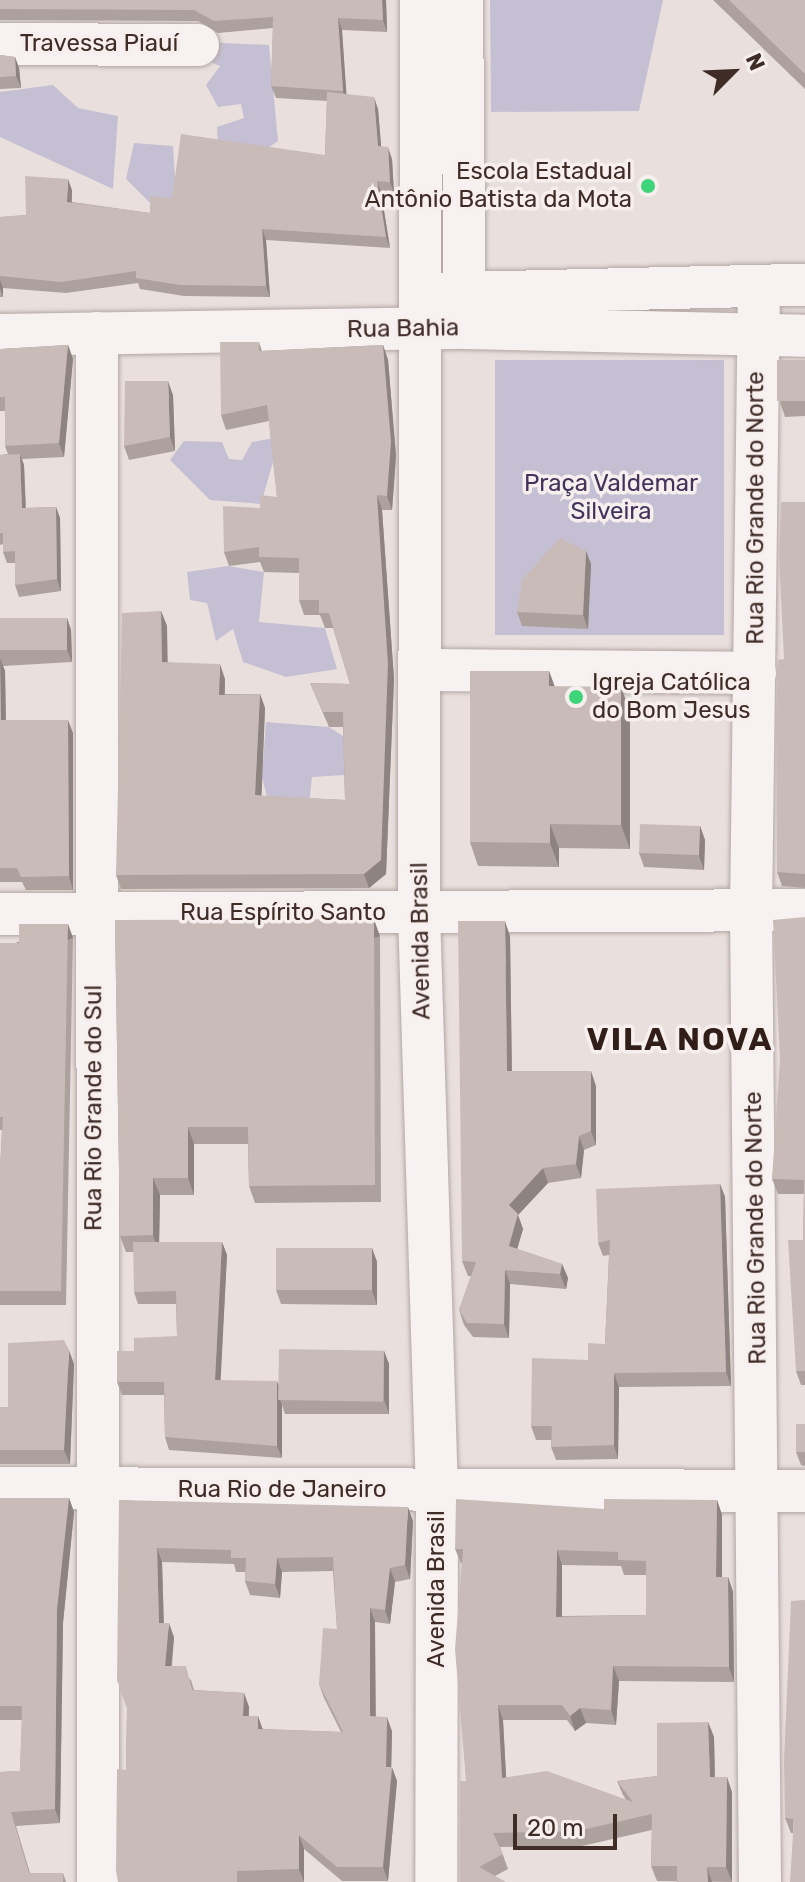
<!DOCTYPE html>
<meta charset="utf-8">
<style>
body{margin:0}
#map{position:relative;width:805px;height:1882px;overflow:hidden;background:#e9e0de;font-family:Rubik,sans-serif}
div>[style]{position:absolute}
.green>*{inset:0;background:#c5bfd3;transform-origin:0 0}
.roads{filter:drop-shadow(0 0 2px #b3a6a3) drop-shadow(0 0 2px #b3a6a3)}
.minor>*{height:42px;margin:-21px;padding:0 21px;transform-origin:21px;border-radius:21px;background:#f7f2f1}
.wall>*{inset:0;background:#ada19e}
.shaded-wall>*{inset:0;background:#8d8381;transform-origin:0 0}
.building>*{inset:0;background:#c9bbb8;transform-origin:0 0}
.dots>*{width:22px;height:22px;translate:-50% -50%;box-sizing:border-box;border:4px solid #f6efee;border-radius:50%}
span{translate:-50% -50%;white-space:nowrap;text-align:center;line-height:1.15;-webkit-text-stroke:7px #f6efee;paint-order:stroke}
.street-label{font-size:24px;color:#402c27}
.poi-label{font-size:24px;color:#402c27}
.right{translate:-100% -50%;text-align:right}
.left{translate:0 -50%;text-align:left}
.park-label{font-size:24px;color:#43335c}
.district-label{font-size:32px;color:#311e19;font-weight:700;letter-spacing:2px}
.north{position:absolute;left:693px;top:32px;width:80px;height:80px;-webkit-text-stroke:6px #f6efee;paint-order:stroke;rotate:66deg;font-size:22px;font-weight:700;line-height:32px;text-align:center;color:#402c27}
.north::after{content:'';display:block;margin:auto;width:28px;height:36px;background:#402c27;clip-path:polygon(50% 0,100% 100%,50% 72%,0 100%)}
.scale{position:absolute;left:513px;top:1814px;width:104px;height:36px;box-sizing:border-box;border:4px solid #402c27;border-top:0;padding-left:10px;font-size:24px;line-height:28px;white-space:nowrap;color:#402c27;-webkit-text-stroke:6px #f6efee;paint-order:stroke}
</style>
<div id="map">
<div class="green">
<i style="clip-path:polygon(490px 0,663px 0,639px 111px,491px 112px)"></i>
<i style="clip-path:polygon(204px 42px,269px 45px,278px 141px,256px 156px,218px 149px,217px 127px,244px 118px,241px 104px,218px 107px,206px 85px,220px 66px,196px 56px)"></i>
<i style="clip-path:polygon(53px 85px,78px 108px,118px 116px,113px 189px,0 137px,0 92px)"></i>
<i style="clip-path:polygon(134px 143px,173px 146px,177px 210px,154px 207px,126px 179px)"></i>
<i style="left:724px;top:360px;width:275px;height:229px;rotate:90deg"></i>
<i style="clip-path:polygon(280px 437px,261px 504px,210px 500px,170px 460px,184px 441px,222px 442px,229px 459px,242px 460px,252px 442px)"></i>
<i style="clip-path:polygon(228px 566px,264px 572px,259px 622px,325px 628px,337px 669px,286px 677px,243px 662px,233px 629px,216px 641px,207px 603px,190px 600px,187px 572px)"></i>
<i style="clip-path:polygon(266px 722px,329px 727px,343px 736px,345px 775px,312px 777px,309px 806px,271px 812px,262px 777px)"></i>
</div>
<div class="roads">
<div class="minor">
<i style="left:421px;top:0;width:913px;rotate:90.13deg"></i>
<i style="left:419px;top:913px;width:578px;rotate:88.22deg"></i>
<i style="left:437px;top:1491px;width:391px;rotate:90.1deg"></i>
<i style="left:462px;top:0;width:319px;rotate:89.5deg"></i>
<i style="left:0;top:44px;width:198px;rotate:0.3deg"></i>
<i style="left:759px;top:286px;width:625px;rotate:90.73deg"></i>
<i style="left:751px;top:911px;width:971px;rotate:89.47deg"></i>
<i style="left:424px;top:294px;width:381px;rotate:-1.4deg"></i>
<i style="left:97px;top:333px;width:1549px;rotate:89.96deg"></i>
<i style="left:0;top:335px;width:465px;rotate:-0.9deg"></i>
<i style="left:465px;top:328px;width:340px;rotate:1.3deg"></i>
<i style="left:421px;top:670px;width:334px;rotate:0.5deg"></i>
<i style="left:0;top:914px;width:805px;rotate:-0.28deg"></i>
<i style="left:0;top:1488px;width:805px;rotate:0.21deg"></i>
</div>
</div>
<div class="wall">
<i style="clip-path:polygon(0 0,386px 0,387px 32px,342px 30px,346px 94px,378px 109px,381px 146px,392px 159px,394px 193px,381px 192px,390px 248px,266px 240px,270px 297px,184px 296px,140px 289px,138px 283px,66px 293px,3px 288px,3px 297px,0 297px,0 217px,26px 215px,72px 190px,72px 202px,150px 213px,172px 199px,325px 155px,327px 101px,276px 98px,271px 86px,273px 28px,218px 33px,198px 21px,0 20px)"></i>
<i style="clip-path:polygon(713px 0,805px 0,805px 89px)"></i>
<i style="clip-path:polygon(0 55px,15px 57px,19px 68px,21px 88px,0 89px)"></i>
<i style="clip-path:polygon(259px 342px,262px 351px,383px 345px,388px 360px,396px 456px,392px 510px,382px 510px,394px 679px,386px 874px,369px 888px,121px 889px,116px 875px,161px 611px,167px 626px,167px 662px,225px 679px,225px 694px,260px 694px,265px 708px,261px 796px,345px 800px,343px 727px,329px 727px,310px 683px,350px 684px,333px 628px,325px 628px,320px 615px,304px 615px,299px 600px,299px 573px,264px 572px,260px 562px,229px 566px,224px 552px,260px 508px,277px 497px,269px 421px,226px 430px,221px 415px)"></i>
<i style="clip-path:polygon(68px 345px,73px 359px,64px 457px,22px 459px,24px 465px,26px 508px,56px 507px,60px 518px,61px 591px,19px 597px,15px 585px,15px 563px,7px 563px,3px 552px,3px 544px,0 545px,0 455px,8px 454px,5px 446px,5px 411px,0 411px,0 349px)"></i>
<i style="clip-path:polygon(805px 360px,805px 416px,785px 417px,780px 402px)"></i>
<i style="clip-path:polygon(173px 395px,175px 451px,129px 460px,124px 446px)"></i>
<i style="clip-path:polygon(805px 502px,805px 888px,782px 886px,777px 872px,784px 659px)"></i>
<i style="clip-path:polygon(586px 551px,591px 564px,588px 629px,522px 626px,517px 612px)"></i>
<i style="clip-path:polygon(67px 618px,71px 630px,72px 662px,3px 666px,5px 671px,6px 720px,73px 733px,73px 890px,26px 890px,22px 882px,0 882px,0 621px)"></i>
<i style="clip-path:polygon(549px 671px,554px 686px,630px 711px,630px 849px,559px 848px,559px 867px,478px 866px,470px 842px)"></i>
<i style="clip-path:polygon(700px 826px,705px 840px,704px 870px,644px 867px,639px 853px)"></i>
<i style="clip-path:polygon(805px 917px,805px 1385px,801px 1385px,796px 1371px,803px 1240px,804px 1194px,778px 1194px,772px 1179px)"></i>
<i style="clip-path:polygon(115px 920px,380px 936px,381px 1202px,255px 1203px,249px 1186px,248px 1144px,194px 1144px,194px 1195px,160px 1195px,159px 1242px,222px 1242px,227px 1255px,220px 1381px,280px 1388px,384px 1351px,389px 1364px,389px 1414px,285px 1414px,282px 1405px,282px 1458px,169px 1450px,165px 1437px,164px 1395px,122px 1395px,117px 1382px,134px 1351px,177px 1336px,176px 1304px,138px 1304px,134px 1292px,134px 1252px,126px 1252px,120px 1236px)"></i>
<i style="clip-path:polygon(510px 936px,512px 1071px,596px 1086px,596px 1145px,584px 1150px,581px 1178px,548px 1183px,518px 1215px,523px 1229px,517px 1249px,562px 1264px,568px 1278px,566px 1289px,510px 1284px,509px 1338px,473px 1337px,464px 1325px,459px 1310px,471px 1276px,468px 1276px,462px 1261px)"></i>
<i style="clip-path:polygon(73px 938px,66px 1305px,0 1305px,0 1169px,2px 1130px,0 1130px,0 943px,19px 943px)"></i>
<i style="clip-path:polygon(720px 1184px,725px 1197px,731px 1386px,619px 1387px,618px 1459px,556px 1460px,551px 1447px,551px 1440px,536px 1440px,531px 1426px,588px 1360px,605px 1344px,609px 1255px,603px 1256px,598px 1243px)"></i>
<i style="clip-path:polygon(372px 1248px,377px 1262px,377px 1305px,281px 1304px,276px 1290px)"></i>
<i style="clip-path:polygon(74px 1364px,70px 1464px,0 1464px,0 1407px,8px 1407px)"></i>
<i style="clip-path:polygon(805px 1424px,805px 1466px,801px 1465px,796px 1452px)"></i>
<i style="clip-path:polygon(0 1498px,69px 1498px,74px 1512px,63px 1623px,60px 1823px,16px 1826px,30px 1873px,63px 1873px,66px 1882px,0 1882px,0 1772px,20px 1771px,22px 1720px,0 1720px)"></i>
<i style="clip-path:polygon(evenodd,119px 1500px,413px 1521px,410px 1579px,395px 1582px,390px 1624px,375px 1622px,375px 1717px,392px 1731px,391px 1767px,397px 1781px,388px 1881px,342px 1881px,304px 1849px,304px 1882px,118px 1882px,126px 1770px,127px 1709px,119px 1500px,162px 1562px,234px 1564px,236px 1572px,245px 1572px,245px 1581px,250px 1595px,280px 1598px,282px 1572px,333px 1571px,337px 1629px,319px 1684px,324px 1698px,341px 1732px,263px 1729px,249px 1716px,249px 1707px,244px 1693px,194px 1690px,191px 1680px,172px 1666px,174px 1637px,164px 1623px,162px 1562px)"></i>
<i style="clip-path:polygon(evenodd,717px 1500px,722px 1515px,722px 1577px,728px 1577px,733px 1592px,734px 1682px,619px 1681px,616px 1725px,586px 1723px,575px 1731px,567px 1720px,503px 1720px,506px 1777px,626px 1800px,623px 1795px,617px 1781px,657px 1776px,708px 1722px,714px 1737px,715px 1777px,732px 1792px,732px 1882px,657px 1881px,651px 1866px,652px 1830px,582px 1846px,500px 1847px,508px 1869px,495px 1876px,460px 1882px,466px 1781px,462px 1564px,461px 1563px,455px 1549px,604px 1509px,717px 1500px,562px 1565px,621px 1566px,624px 1575px,646px 1575px,646px 1615px,562px 1616px,562px 1565px)"></i>
<i style="clip-path:polygon(805px 1600px,793px 1833px,791px 1833px,785px 1818px)"></i>
</div>
<div class="shaded-wall">
<i style="clip-path:polygon(382px 0,386px 0,387px 32px,383px 20px)"></i>
<i style="clip-path:polygon(338px 18px,342px 30px,347px 102px,343px 91px)"></i>
<i style="clip-path:polygon(15px 57px,19px 68px,21px 88px,16px 76px)"></i>
<i style="clip-path:polygon(374px 97px,378px 109px,382px 157px,378px 146px)"></i>
<i style="clip-path:polygon(388px 147px,392px 159px,394px 193px,390px 182px)"></i>
<i style="clip-path:polygon(68px 179px,72px 190px,71px 213px,67px 202px)"></i>
<i style="clip-path:polygon(377px 181px,381px 192px,390px 248px,386px 237px)"></i>
<i style="clip-path:polygon(262px 229px,266px 240px,270px 297px,266px 286px)"></i>
<i style="clip-path:polygon(0 280px,3px 288px,3px 297px,0 288px)"></i>
<i style="clip-path:polygon(68px 345px,73px 359px,64px 457px,59px 443px)"></i>
<i style="clip-path:polygon(383px 345px,388px 360px,396px 456px,392px 510px,387px 496px)"></i>
<i style="clip-path:polygon(168px 381px,173px 395px,175px 451px,170px 437px)"></i>
<i style="clip-path:polygon(20px 454px,24px 465px,26px 520px,22px 508px)"></i>
<i style="clip-path:polygon(377px 495px,382px 510px,394px 679px,386px 874px,369px 888px,364px 874px)"></i>
<i style="clip-path:polygon(56px 507px,60px 518px,61px 591px,57px 579px)"></i>
<i style="clip-path:polygon(586px 551px,591px 564px,588px 629px,583px 615px)"></i>
<i style="clip-path:polygon(161px 611px,167px 626px,168px 677px,162px 662px)"></i>
<i style="clip-path:polygon(67px 618px,71px 630px,72px 662px,67px 650px)"></i>
<i style="clip-path:polygon(0 658px,5px 671px,6px 733px,1px 720px)"></i>
<i style="clip-path:polygon(220px 664px,225px 679px,224px 709px,219px 695px)"></i>
<i style="clip-path:polygon(549px 671px,558px 695px,549px 686px)"></i>
<i style="clip-path:polygon(621px 687px,630px 711px,630px 849px,621px 825px)"></i>
<i style="clip-path:polygon(260px 694px,265px 708px,261px 810px,255px 795px)"></i>
<i style="clip-path:polygon(68px 720px,73px 733px,73px 890px,69px 876px)"></i>
<i style="clip-path:polygon(550px 824px,559px 848px,559px 867px,550px 843px)"></i>
<i style="clip-path:polygon(700px 826px,705px 840px,704px 870px,699px 856px)"></i>
<i style="left:374px;top:919px;width:18px;height:266px;rotate:71deg"></i>
<i style="clip-path:polygon(505px 921px,510px 936px,512px 1085px,507px 1071px)"></i>
<i style="left:68px;top:924px;width:15px;height:367px;rotate:70deg"></i>
<i style="clip-path:polygon(591px 1071px,596px 1086px,596px 1145px,591px 1131px)"></i>
<i style="clip-path:polygon(188px 1127px,194px 1144px,194px 1195px,188px 1178px)"></i>
<i style="clip-path:polygon(579px 1136px,584px 1150px,581px 1178px,576px 1164px)"></i>
<i style="clip-path:polygon(543px 1168px,548px 1183px,518px 1215px,523px 1229px,514px 1260px,509px 1246px,509px 1205px)"></i>
<i style="clip-path:polygon(153px 1178px,160px 1195px,159px 1252px,153px 1235px)"></i>
<i style="clip-path:polygon(720px 1184px,725px 1197px,731px 1386px,726px 1372px)"></i>
<i style="clip-path:polygon(222px 1242px,227px 1255px,220px 1393px,215px 1380px)"></i>
<i style="clip-path:polygon(372px 1248px,377px 1262px,377px 1305px,372px 1291px)"></i>
<i style="clip-path:polygon(562px 1264px,568px 1278px,566px 1289px,560px 1274px)"></i>
<i style="clip-path:polygon(505px 1270px,510px 1284px,509px 1338px,504px 1324px)"></i>
<i style="clip-path:polygon(69px 1350px,74px 1364px,70px 1464px,64px 1450px)"></i>
<i style="clip-path:polygon(384px 1351px,389px 1364px,389px 1414px,384px 1400px)"></i>
<i style="clip-path:polygon(614px 1373px,619px 1387px,618px 1459px,614px 1445px)"></i>
<i style="clip-path:polygon(277px 1381px,282px 1394px,280px 1400px,282px 1405px,282px 1458px,277px 1446px)"></i>
<i style="clip-path:polygon(69px 1498px,74px 1512px,63px 1623px,60px 1823px,55px 1809px,57px 1609px)"></i>
<i style="clip-path:polygon(717px 1500px,722px 1515px,722px 1592px,716px 1577px)"></i>
<i style="clip-path:polygon(408px 1507px,413px 1521px,410px 1579px,405px 1565px)"></i>
<i style="clip-path:polygon(157px 1548px,162px 1562px,164px 1637px,159px 1623px)"></i>
<i style="clip-path:polygon(557px 1550px,562px 1565px,562px 1631px,556px 1617px)"></i>
<i style="clip-path:polygon(277px 1558px,282px 1572px,280px 1598px,275px 1584px)"></i>
<i style="clip-path:polygon(390px 1568px,395px 1582px,390px 1624px,385px 1610px)"></i>
<i style="clip-path:polygon(728px 1577px,733px 1592px,734px 1682px,729px 1667px)"></i>
<i style="clip-path:polygon(370px 1608px,375px 1622px,376px 1730px,370px 1716px)"></i>
<i style="clip-path:polygon(169px 1623px,174px 1637px,170px 1680px,165px 1666px)"></i>
<i style="clip-path:polygon(613px 1666px,619px 1681px,616px 1725px,611px 1710px)"></i>
<i style="clip-path:polygon(244px 1693px,249px 1707px,248px 1729px,243px 1716px)"></i>
<i style="clip-path:polygon(498px 1705px,503px 1720px,507px 1793px,502px 1778px)"></i>
<i style="clip-path:polygon(580px 1708px,586px 1723px,575px 1731px,570px 1716px)"></i>
<i style="clip-path:polygon(258px 1716px,263px 1730px,258px 1729px)"></i>
<i style="clip-path:polygon(387px 1717px,392px 1731px,391px 1780px,392px 1767px,397px 1781px,388px 1881px,383px 1867px)"></i>
<i style="clip-path:polygon(708px 1722px,714px 1737px,715px 1792px,710px 1777px)"></i>
<i style="clip-path:polygon(727px 1777px,732px 1792px,732px 1882px,726px 1867px)"></i>
<i style="clip-path:polygon(299px 1835px,304px 1849px,304px 1882px,299px 1869px)"></i>
<i style="clip-path:polygon(707px 1867px,712px 1882px,708px 1882px)"></i>
</div>
<div class="building">
<i style="clip-path:polygon(0 0,382px 0,383px 20px,338px 18px,343px 91px,271px 86px,273px 17px,214px 21px,194px 10px,0 9px)"></i>
<i style="clip-path:polygon(729px 0,805px 0,805px 74px)"></i>
<i style="clip-path:polygon(0 55px,15px 57px,16px 76px,0 77px)"></i>
<i style="clip-path:polygon(327px 92px,374px 97px,378px 146px,388px 147px,390px 182px,377px 181px,386px 237px,262px 229px,266px 286px,180px 285px,136px 278px,136px 271px,61px 282px,0 276px,0 217px,26px 215px,25px 176px,68px 179px,67px 202px,150px 213px,150px 196px,172px 199px,181px 134px,325px 155px)"></i>
<i style="clip-path:polygon(220px 342px,259px 342px,259px 351px,383px 345px,391px 442px,387px 496px,377px 495px,388px 664px,381px 860px,364px 874px,116px 875px,122px 613px,161px 611px,162px 662px,220px 664px,219px 695px,260px 694px,255px 795px,345px 800px,343px 712px,323px 712px,310px 683px,350px 684px,329px 613px,319px 613px,319px 600px,299px 600px,299px 558px,259px 557px,259px 547px,224px 552px,223px 506px,260px 508px,260px 495px,277px 497px,267px 405px,221px 415px)"></i>
<i style="clip-path:polygon(68px 345px,59px 443px,5px 446px,5px 397px,0 397px,0 349px)"></i>
<i style="left:805px;top:360px;width:41px;height:28px;rotate:90deg"></i>
<i style="clip-path:polygon(125px 381px,168px 381px,170px 437px,124px 446px)"></i>
<i style="clip-path:polygon(20px 454px,22px 508px,56px 507px,57px 579px,15px 585px,15px 551px,3px 552px,3px 533px,0 533px,0 455px)"></i>
<i style="clip-path:polygon(781px 502px,805px 502px,805px 874px,777px 872px,776px 717px,778px 660px,784px 659px,779px 557px)"></i>
<i style="clip-path:polygon(560px 538px,586px 551px,583px 615px,517px 612px,522px 580px)"></i>
<i style="left:67px;top:618px;width:32px;height:67px;rotate:90deg"></i>
<i style="clip-path:polygon(0 658px,1px 720px,68px 720px,69px 876px,21px 877px,17px 868px,0 868px)"></i>
<i style="clip-path:polygon(470px 671px,549px 671px,549px 686px,621px 687px,621px 825px,550px 824px,550px 843px,470px 842px)"></i>
<i style="left:640px;top:824px;width:60px;height:29px;rotate:2deg"></i>
<i style="clip-path:polygon(805px 917px,805px 1371px,796px 1371px,788px 1240px,803px 1240px,804px 1180px,772px 1179px,780px 1059px,773px 920px)"></i>
<i style="clip-path:polygon(374px 919px,375px 1185px,249px 1186px,248px 1127px,188px 1127px,188px 1178px,153px 1178px,153px 1235px,120px 1236px,115px 920px)"></i>
<i style="clip-path:polygon(458px 921px,505px 921px,507px 1071px,591px 1071px,591px 1131px,579px 1136px,576px 1164px,543px 1168px,509px 1205px,518px 1214px,509px 1246px,562px 1264px,560px 1274px,505px 1270px,504px 1324px,467px 1323px,459px 1310px,476px 1262px,462px 1261px)"></i>
<i style="clip-path:polygon(19px 924px,68px 924px,61px 1291px,0 1291px,0 1169px,3px 1117px,0 1117px,0 943px,19px 943px)"></i>
<i style="clip-path:polygon(720px 1184px,726px 1372px,614px 1373px,614px 1445px,551px 1447px,552px 1426px,531px 1426px,532px 1358px,588px 1360px,588px 1343px,605px 1344px,610px 1240px,598px 1243px,596px 1189px)"></i>
<i style="clip-path:polygon(133px 1242px,222px 1242px,215px 1380px,277px 1381px,277px 1446px,165px 1437px,164px 1382px,117px 1382px,117px 1351px,134px 1351px,134px 1338px,177px 1336px,176px 1291px,134px 1292px)"></i>
<i style="left:276px;top:1248px;width:96px;height:42px"></i>
<i style="clip-path:polygon(64px 1340px,69px 1350px,64px 1450px,0 1450px,0 1407px,8px 1407px,8px 1343px)"></i>
<i style="left:279px;top:1349px;width:105px;height:51px;rotate:1deg"></i>
<i style="left:796px;top:1424px;width:9px;height:28px"></i>
<i style="clip-path:polygon(0 1498px,69px 1498px,57px 1609px,55px 1809px,11px 1812px,29px 1873px,63px 1873px,63px 1882px,0 1882px,0 1772px,20px 1771px,22px 1706px,0 1706px)"></i>
<i style="clip-path:polygon(evenodd,456px 1499px,604px 1509px,604px 1499px,717px 1500px,716px 1577px,728px 1577px,729px 1667px,613px 1666px,611px 1710px,580px 1708px,570px 1716px,562px 1705px,498px 1705px,502px 1778px,547px 1771px,633px 1802px,617px 1781px,657px 1776px,657px 1723px,708px 1722px,710px 1777px,727px 1777px,726px 1867px,707px 1867px,708px 1882px,677px 1882px,677px 1866px,651px 1866px,652px 1814px,577px 1831px,493px 1833px,503px 1854px,479px 1867px,506px 1882px,460px 1882px,460px 1781px,466px 1781px,455px 1649px,463px 1549px,455px 1549px,456px 1499px,557px 1550px,618px 1552px,618px 1560px,646px 1561px,646px 1615px,556px 1617px,557px 1550px)"></i>
<i style="clip-path:polygon(evenodd,119px 1500px,408px 1507px,405px 1565px,390px 1568px,385px 1610px,370px 1608px,370px 1716px,387px 1717px,386px 1767px,392px 1767px,383px 1867px,337px 1867px,299px 1835px,299px 1869px,237px 1871px,237px 1882px,118px 1882px,116px 1871px,117px 1769px,126px 1770px,127px 1709px,117px 1680px,119px 1500px,157px 1548px,231px 1550px,231px 1558px,246px 1558px,245px 1581px,275px 1584px,277px 1558px,333px 1557px,337px 1629px,323px 1628px,319px 1684px,343px 1732px,258px 1729px,258px 1716px,243px 1716px,244px 1693px,192px 1690px,186px 1666px,165px 1666px,169px 1623px,159px 1623px,157px 1548px)"></i>
<i style="clip-path:polygon(805px 1600px,805px 1882px,790px 1882px,794px 1819px,785px 1818px,784px 1760px,791px 1601px)"></i>
</div>
<div class="dots">
<i style="left:648px;top:186px;background:#3dd47a"></i>
<i style="left:576px;top:697px;background:#3dd47a"></i>
</div>
<div class="street-label">
<span style="left:99px;top:44px">Travessa Piauí</span>
<span style="left:403px;top:329px;rotate:-1deg">Rua Bahia</span>
<span style="left:756px;top:508px;rotate:-90deg">Rua Rio Grande do Norte</span>
<span style="left:283px;top:913px">Rua Espírito Santo</span>
<span style="left:421px;top:941px;rotate:-91deg">Avenida Brasil</span>
<span style="left:94px;top:1108px;rotate:-90deg">Rua Rio Grande do Sul</span>
<span style="left:756px;top:1228px;rotate:-91deg">Rua Rio Grande do Norte</span>
<span style="left:282px;top:1490px">Rua Rio de Janeiro</span>
<span style="left:437px;top:1589px;rotate:-90deg">Avenida Brasil</span>
</div>
<div class="poi-label">
<span class="right" style="left:632px;top:186px">Escola Estadual<br>Antônio Batista da Mota</span>
<span class="left" style="left:592px;top:697px">Igreja Católica<br>do Bom Jesus</span>
</div>
<div class="park-label">
<span style="left:611px;top:498px">Praça Valdemar<br>Silveira</span>
</div>
<div class="district-label">
<span style="left:680px;top:1039px">VILA NOVA</span>
</div>
<div class="north">N</div>
<div class="scale">20 m</div>
</div>
